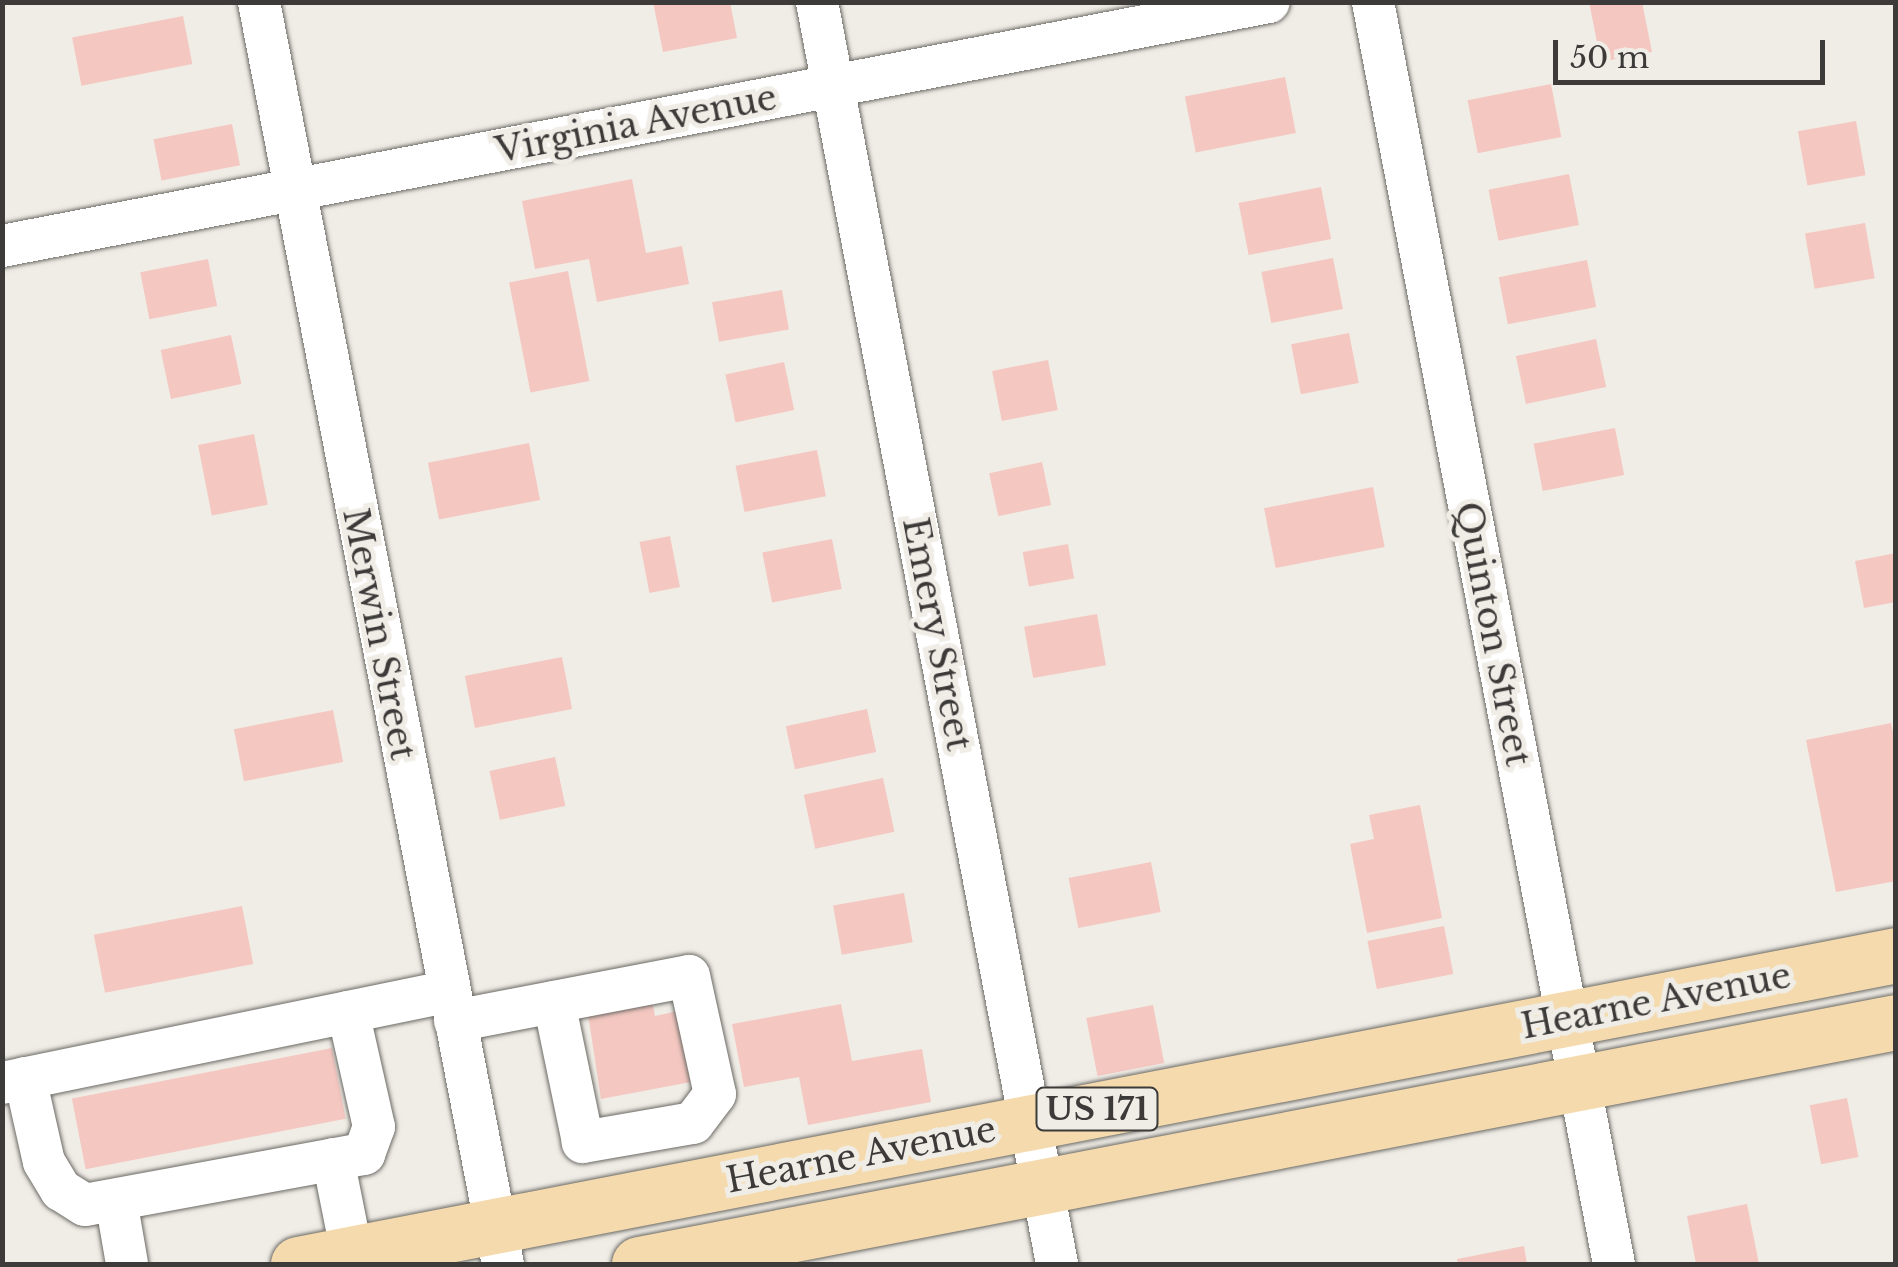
<!DOCTYPE html>
<style>
body{margin:0}
#map{position:relative;width:1898px;height:1267px;overflow:hidden;background:#f0ede7;font-family:"Libre Baskerville",serif}
div>[style]{position:absolute}
.building>*{inset:0;background:#f4c8c1;transform-origin:0 0}
.roads{filter:drop-shadow(0 0 2px #6c6a65) drop-shadow(0 0 2px #6c6a65)}
.minor>*{height:42px;margin:-21px;padding:0 21px;transform-origin:21px;border-radius:21px;background:#fff}
.major>*{height:55px;margin:-27.5px;padding:0 27.5px;transform-origin:27.5px;border-radius:27.5px;background:#f4daad}
span{translate:-50% -50%;white-space:nowrap;text-align:center;line-height:1.15;-webkit-text-stroke:10px #f0ede7;paint-order:stroke}
.shield-label span{padding:2px 8px;background:#f0ede7;border:2px solid;border-radius:8px;-webkit-text-stroke-width:0}
.shield-label{font-size:32px;color:#3c3b39;font-weight:700}
.street-label{font-size:35px;color:#3c3b39}
.frame{position:absolute;inset:0;border:5px solid #3c3b39;pointer-events:none}
.scale{position:absolute;left:1553px;top:40px;width:272px;height:45px;box-sizing:border-box;border:5px solid #3c3b39;border-top:0;padding-left:12px;font-size:30px;line-height:35px;white-space:nowrap;color:#3c3b39;-webkit-text-stroke:8px #f0ede7;paint-order:stroke}
</style>
<div id="map">
<div class="building">
<i style="clip-path:polygon(653px 2px,730px 2px,737px 38px,663px 52px)"></i>
<i style="clip-path:polygon(1589px 2px,1642px 2px,1652px 52px,1601px 62px)"></i>
<i style="left:183px;top:16px;width:49px;height:113px;rotate:79deg"></i>
<i style="left:1285px;top:77px;width:57px;height:102px;rotate:79deg"></i>
<i style="left:1551px;top:84px;width:54px;height:85px;rotate:79deg"></i>
<i style="left:1856px;top:121px;width:55px;height:59px;rotate:80deg"></i>
<i style="left:232px;top:124px;width:42px;height:80px;rotate:79deg"></i>
<i style="left:1569px;top:174px;width:52px;height:82px;rotate:79deg"></i>
<i style="clip-path:polygon(632px 179px,646px 253px,682px 246px,689px 284px,597px 302px,589px 259px,535px 269px,522px 201px)"></i>
<i style="left:1321px;top:187px;width:53px;height:84px;rotate:79deg"></i>
<i style="left:1865px;top:223px;width:56px;height:61px;rotate:80deg"></i>
<i style="left:1333px;top:258px;width:52px;height:73px;rotate:79deg"></i>
<i style="left:208px;top:259px;width:48px;height:69px;rotate:79deg"></i>
<i style="left:1587px;top:260px;width:48px;height:90px;rotate:79deg"></i>
<i style="left:568px;top:271px;width:112px;height:60px;rotate:79deg"></i>
<i style="left:782px;top:290px;width:40px;height:71px;rotate:80deg"></i>
<i style="left:1349px;top:333px;width:51px;height:59px;rotate:79deg"></i>
<i style="left:231px;top:335px;width:50px;height:72px;rotate:78deg"></i>
<i style="left:1596px;top:339px;width:49px;height:82px;rotate:78deg"></i>
<i style="left:1048px;top:360px;width:51px;height:57px;rotate:79deg"></i>
<i style="left:784px;top:362px;width:49px;height:60px;rotate:78deg"></i>
<i style="left:1615px;top:428px;width:48px;height:83px;rotate:79deg"></i>
<i style="left:254px;top:434px;width:72px;height:57px;rotate:79deg"></i>
<i style="left:529px;top:443px;width:58px;height:103px;rotate:79deg"></i>
<i style="left:817px;top:450px;width:47px;height:83px;rotate:79deg"></i>
<i style="left:1042px;top:462px;width:44px;height:54px;rotate:78deg"></i>
<i style="left:1373px;top:487px;width:61px;height:111px;rotate:79deg"></i>
<i style="left:670px;top:536px;width:52px;height:31px;rotate:79deg"></i>
<i style="left:832px;top:539px;width:51px;height:71px;rotate:79deg"></i>
<i style="left:1068px;top:544px;width:35px;height:46px;rotate:80deg"></i>
<i style="clip-path:polygon(1896px 553px,1896px 602px,1864px 608px,1855px 561px)"></i>
<i style="left:1097px;top:614px;width:52px;height:74px;rotate:80deg"></i>
<i style="left:562px;top:657px;width:53px;height:99px;rotate:79deg"></i>
<i style="left:867px;top:709px;width:44px;height:83px;rotate:78deg"></i>
<i style="left:333px;top:710px;width:53px;height:101px;rotate:79deg"></i>
<i style="clip-path:polygon(1891px 723px,1896px 746px,1896px 881px,1836px 892px,1806px 740px)"></i>
<i style="left:555px;top:757px;width:50px;height:67px;rotate:78deg"></i>
<i style="left:883px;top:778px;width:55px;height:81px;rotate:78deg"></i>
<i style="clip-path:polygon(1420px 805px,1442px 918px,1367px 933px,1350px 844px,1374px 839px,1369px 815px)"></i>
<i style="left:1151px;top:862px;width:51px;height:84px;rotate:79deg"></i>
<i style="left:904px;top:893px;width:50px;height:72px;rotate:80deg"></i>
<i style="left:242px;top:906px;width:59px;height:151px;rotate:79deg"></i>
<i style="left:1444px;top:926px;width:49px;height:78px;rotate:79deg"></i>
<i style="clip-path:polygon(651px 996px,655px 1016px,678px 1011px,691px 1082px,601px 1099px,587px 1008px)"></i>
<i style="clip-path:polygon(841px 1004px,852px 1061px,922px 1049px,931px 1102px,808px 1125px,799px 1077px,744px 1087px,732px 1024px)"></i>
<i style="left:1153px;top:1005px;width:59px;height:68px;rotate:79deg"></i>
<i style="left:332px;top:1048px;width:72px;height:265px;rotate:79deg"></i>
<i style="left:1847px;top:1098px;width:60px;height:38px;rotate:79deg"></i>
<i style="clip-path:polygon(1747px 1204px,1759px 1264px,1696px 1264px,1687px 1216px)"></i>
<i style="clip-path:polygon(1524px 1246px,1527px 1264px,1458px 1264px,1457px 1259px)"></i>
</div>
<div class="roads">
<div class="minor">
<i style="left:259px;top:2px;width:1285px;rotate:79.06deg"></i>
<i style="left:817px;top:2px;width:1285px;rotate:79.23deg"></i>
<i style="left:1373px;top:2px;width:1285px;rotate:79.19deg"></i>
<i style="left:2px;top:246px;width:1290px;rotate:-10.9deg"></i>
<i style="left:455px;top:1021px;width:238px;rotate:-10.9deg"></i>
<i style="left:689px;top:976px;width:121px;rotate:77.6deg"></i>
<i style="left:715px;top:1094px;width:36px;rotate:127deg"></i>
<i style="left:693px;top:1123px;width:112px;rotate:170.2deg"></i>
<i style="left:583px;top:1142px;width:143px;rotate:-101.7deg"></i>
<i style="left:25px;top:1078px;width:86px;rotate:77.3deg"></i>
<i style="left:44px;top:1162px;width:33px;rotate:59deg"></i>
<i style="left:61px;top:1190px;width:28px;rotate:32deg"></i>
<i style="left:85px;top:1205px;width:284px;rotate:-10.4deg"></i>
<i style="left:364px;top:1154px;width:29px;rotate:-70deg"></i>
<i style="left:374px;top:1127px;width:118px;rotate:-102.7deg"></i>
<i style="left:2px;top:1083px;width:456px;rotate:-11.6deg"></i>
<i style="left:333px;top:1159px;width:97px;rotate:78.7deg"></i>
<i style="left:116px;top:1200px;width:65px;rotate:80.2deg"></i>
</div>
<div class="major">
<i style="left:298px;top:1264px;width:1628px;rotate:-10.94deg"></i>
<i style="left:639px;top:1264px;width:1280px;rotate:-10.9deg"></i>
</div>
</div>
<div class="shield-label">
<span style="left:1097px;top:1109px">US 171</span>
</div>
<div class="street-label">
<span style="left:636px;top:124px;rotate:-11deg">Virginia Avenue</span>
<span style="left:379px;top:634px;rotate:79deg">Merwin Street</span>
<span style="left:937px;top:634px;rotate:79deg">Emery Street</span>
<span style="left:1493px;top:634px;rotate:79deg">Quinton Street</span>
<span style="left:1656px;top:1001px;rotate:-11deg">Hearne Avenue</span>
<span style="left:861px;top:1155px;rotate:-11deg">Hearne Avenue</span>
</div>
<div class="frame"></div>
<div class="scale">50 m</div>
</div>
